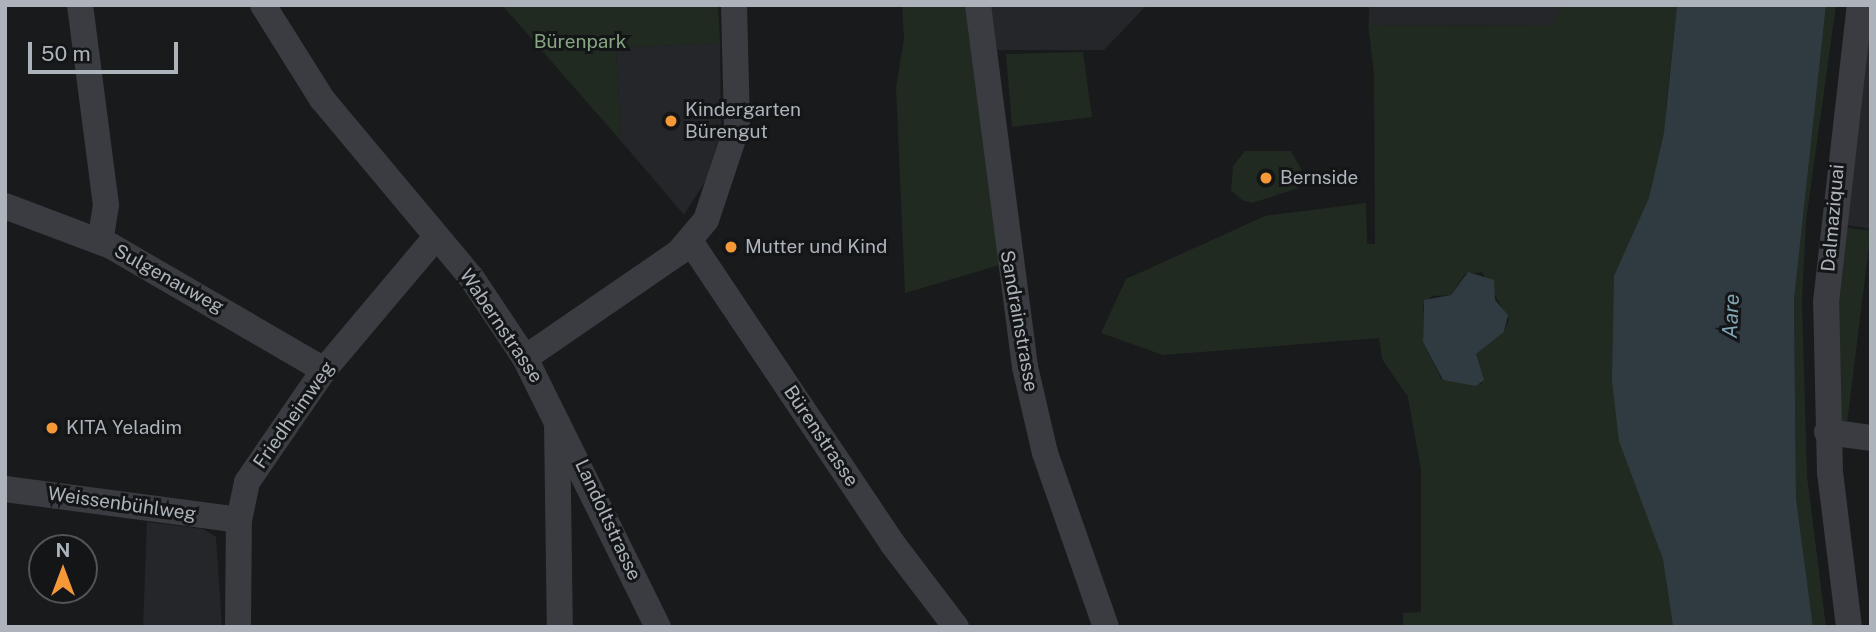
<!DOCTYPE html>
<meta charset="utf-8">
<style>
body{margin:0}
#map{position:relative;width:1876px;height:632px;overflow:hidden;background:#191a1c;font-family:"Public Sans",sans-serif}
div>[style]{position:absolute}
.built>*{inset:0;background:#252629}
.green>*{inset:0;background:#212a21;transform-origin:0 0}
.water>*{inset:0;background:#2f3b40}
.minor>*{height:26px;margin:-13px;padding:0 13px;transform-origin:13px;border-radius:13px;background:#3a3c41}
.dots>*{width:19px;height:19px;translate:-50% -50%;box-sizing:border-box;border:4px solid #141517;border-radius:50%}
span{translate:-50% -50%;white-space:nowrap;text-align:center;line-height:1.15;-webkit-text-stroke:6px #141517;paint-order:stroke}
.park-label{font-size:19px;color:#86a682}
.poi-label{font-size:19px;color:#acb3bb}
.left{translate:0 -50%;text-align:left}
.street-label{font-size:19px;color:#acb3bb}
.water-label{font-size:21px;color:#83a6b6;font-style:italic}
.frame{position:absolute;inset:0;border:7px solid #acb3bb;pointer-events:none}
.north{position:absolute;left:28px;top:534px;width:70px;height:70px;box-sizing:border-box;background:#141517;border:2px solid #515459;border-radius:50%;rotate:0deg;font-size:19px;font-weight:700;line-height:28px;text-align:center;color:#acb3bb}
.north::after{content:'';display:block;margin:auto;width:24px;height:32px;background:#f59938;clip-path:polygon(50% 0,100% 100%,50% 72%,0 100%)}
.scale{position:absolute;left:28px;top:42px;width:150px;height:32px;box-sizing:border-box;border:4px solid #acb3bb;border-top:0;padding-left:9px;font-size:21px;line-height:24px;white-space:nowrap;color:#acb3bb;-webkit-text-stroke:5px #141517;paint-order:stroke}
</style>
<div id="map">
<div class="built">
<i style="clip-path:polygon(980px 5px,1147px 5px,1104px 50px,985px 50px)"></i>
<i style="clip-path:polygon(1369px 5px,1563px 5px,1563px 13px,1551px 25px,1369px 26px)"></i>
<i style="clip-path:polygon(1871px 22px,1871px 229px,1840px 224px)"></i>
<i style="clip-path:polygon(720px 43px,721px 130px,706px 180px,684px 215px,621px 141px,616px 48px)"></i>
<i style="clip-path:polygon(147px 522px,203px 529px,216px 537px,222px 627px,143px 627px)"></i>
</div>
<div class="green">
<i style="clip-path:polygon(502px 5px,718px 5px,720px 43px,616px 48px,621px 141px)"></i>
<i style="clip-path:polygon(902px 5px,975px 5px,1006px 263px,905px 293px,896px 87px,904px 38px)"></i>
<i style="clip-path:polygon(evenodd,1366px 5px,1369px 26px,1551px 25px,1563px 5px,1677px 5px,1666px 109px,1666px 581px,1673px 627px,1403px 627px,1403px 613px,1421px 612px,1421px 470px,1408px 397px,1382px 359px,1379px 338px,1163px 355px,1101px 333px,1126px 279px,1265px 216px,1366px 203px,1367px 244px,1375px 244px,1374px 74px,1366px 5px,1482px 272px,1509px 320px,1504px 332px,1476px 354px,1482px 384px,1442px 380px,1423px 342px,1423px 304px,1432px 296px,1451px 295px,1465px 274px,1482px 272px)"></i>
<i style="clip-path:polygon(1826px 5px,1836px 5px,1806px 221px,1802px 301px,1807px 476px,1826px 627px,1813px 627px,1796px 498px,1794px 300px)"></i>
<i style="clip-path:polygon(1083px 52px,1092px 117px,1012px 127px,1006px 54px)"></i>
<i style="clip-path:polygon(1245px 151px,1291px 151px,1301px 169px,1298px 188px,1252px 203px,1242px 200px,1231px 190px,1233px 166px)"></i>
<i style="left:1840px;top:227px;width:31px;height:195px;rotate:7deg"></i>
</div>
<div class="water">
<i style="clip-path:polygon(1677px 5px,1826px 5px,1794px 300px,1796px 498px,1813px 627px,1673px 627px,1663px 559px,1619px 441px,1612px 381px,1614px 276px,1649px 198px,1664px 133px)"></i>
<i style="clip-path:polygon(1468px 272px,1494px 280px,1495px 300px,1508px 315px,1504px 332px,1476px 354px,1484px 380px,1476px 386px,1443px 380px,1423px 342px,1424px 300px,1451px 295px)"></i>
</div>
<div class="minor">
<i style="left:80px;top:5px;width:202px;rotate:82.6deg"></i>
<i style="left:106px;top:205px;width:36px;rotate:99deg"></i>
<i style="left:263px;top:5px;width:111px;rotate:57.9deg"></i>
<i style="left:322px;top:99px;width:232px;rotate:50.1deg"></i>
<i style="left:471px;top:277px;width:97px;rotate:56.3deg"></i>
<i style="left:525px;top:358px;width:300px;rotate:63.7deg"></i>
<i style="left:978px;top:5px;width:365px;rotate:82.6deg"></i>
<i style="left:1025px;top:367px;width:88px;rotate:76.9deg"></i>
<i style="left:1045px;top:453px;width:184px;rotate:70.7deg"></i>
<i style="left:5px;top:206px;width:113px;rotate:20.7deg"></i>
<i style="left:111px;top:246px;width:246px;rotate:30.2deg"></i>
<i style="left:690px;top:241px;width:363px;rotate:56.2deg"></i>
<i style="left:892px;top:543px;width:106px;rotate:52.7deg"></i>
<i style="left:525px;top:358px;width:187px;rotate:-34.5deg"></i>
<i style="left:679px;top:252px;width:42px;rotate:-49.8deg"></i>
<i style="left:706px;top:220px;width:98px;rotate:-71.6deg"></i>
<i style="left:737px;top:127px;width:122px;rotate:-91.4deg"></i>
<i style="left:557px;top:423px;width:204px;rotate:89.2deg"></i>
<i style="left:1827px;top:432px;width:44px;rotate:7.8deg"></i>
<i style="left:5px;top:489px;width:236px;rotate:7.5deg"></i>
<i style="left:238px;top:627px;width:107px;rotate:-89.5deg"></i>
<i style="left:239px;top:520px;width:39px;rotate:-78deg"></i>
<i style="left:247px;top:482px;width:136px;rotate:-55.5deg"></i>
<i style="left:324px;top:370px;width:174px;rotate:-49.9deg"></i>
<i style="left:1849px;top:627px;width:155px;rotate:-97deg"></i>
<i style="left:1830px;top:473px;width:171px;rotate:-91.3deg"></i>
<i style="left:1826px;top:302px;width:299px;rotate:-83.5deg"></i>
</div>
<div class="dots">
<i style="left:671px;top:121px;background:#f59938"></i>
<i style="left:1266px;top:178px;background:#f59938"></i>
<i style="left:731px;top:247px;background:#f59938"></i>
<i style="left:52px;top:428px;background:#f59938"></i>
</div>
<div class="park-label">
<span style="left:580px;top:42px">Bürenpark</span>
</div>
<div class="poi-label">
<span class="left" style="left:685px;top:121px">Kindergarten<br>Bürengut</span>
<span class="left" style="left:1280px;top:178px">Bernside</span>
<span class="left" style="left:745px;top:247px">Mutter und Kind</span>
<span class="left" style="left:66px;top:428px">KITA Yeladim</span>
</div>
<div class="street-label">
<span style="left:1833px;top:218px;rotate:-85deg">Dalmaziquai</span>
<span style="left:169px;top:279px;rotate:29deg">Sulgenauweg</span>
<span style="left:1019px;top:321px;rotate:80deg">Sandrainstrasse</span>
<span style="left:501px;top:326px;rotate:56deg">Wabernstrasse</span>
<span style="left:294px;top:415px;rotate:-55deg">Friedheimweg</span>
<span style="left:821px;top:436px;rotate:56deg">Bürenstrasse</span>
<span style="left:122px;top:504px;rotate:8deg">Weissenbühlweg</span>
<span style="left:608px;top:520px;rotate:65deg">Landoltstrasse</span>
</div>
<div class="water-label">
<span style="left:1731px;top:316px;rotate:-87deg">Aare</span>
</div>
<div class="frame"></div>
<div class="north">N</div>
<div class="scale">50 m</div>
</div>
